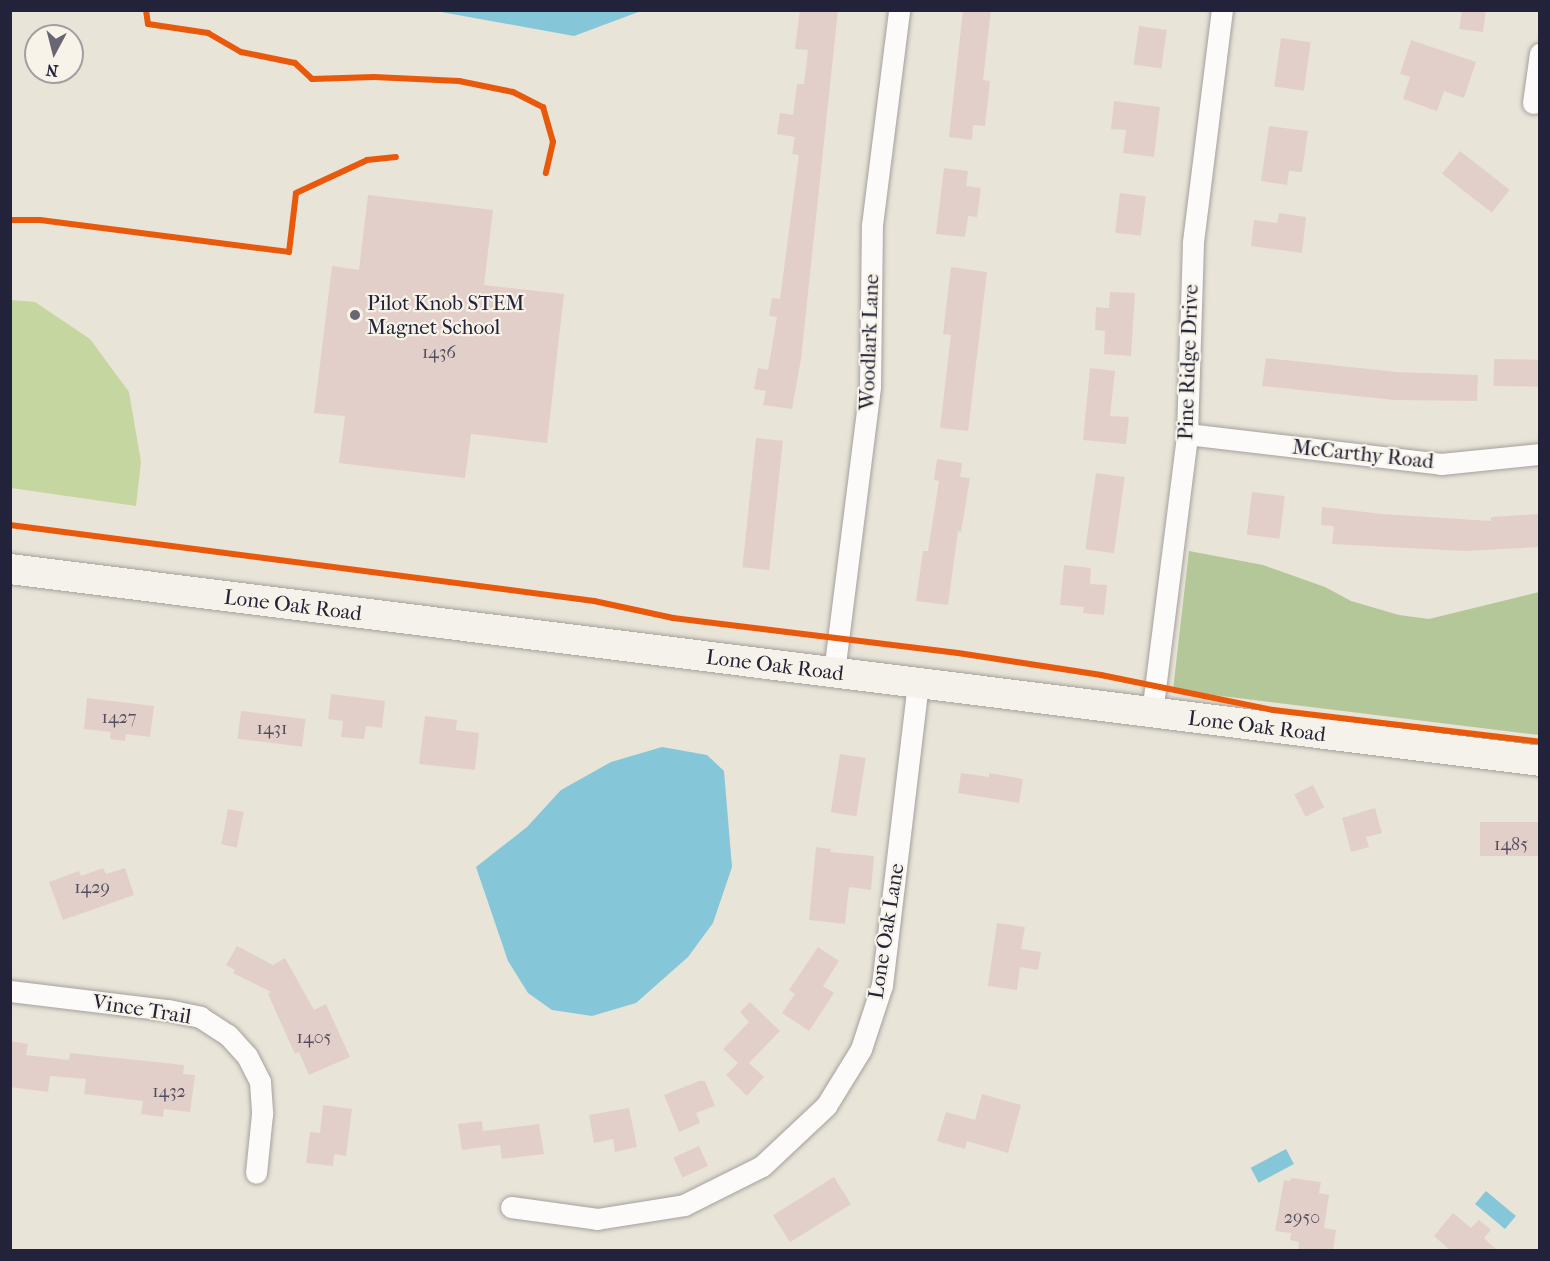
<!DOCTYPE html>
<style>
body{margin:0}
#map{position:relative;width:1550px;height:1261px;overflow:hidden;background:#e9e4d8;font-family:"IM FELL French Canon",serif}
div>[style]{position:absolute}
.green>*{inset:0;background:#c6d6a0}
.forest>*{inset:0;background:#b3c799}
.water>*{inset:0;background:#86c6d9;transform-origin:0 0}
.building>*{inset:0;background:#e3cfc9;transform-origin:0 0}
.roads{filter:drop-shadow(0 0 2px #a4a19d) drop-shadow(0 0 2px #a4a19d)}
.street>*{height:21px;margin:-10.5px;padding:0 10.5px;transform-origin:10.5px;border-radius:10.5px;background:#fcfbf9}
.secondary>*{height:30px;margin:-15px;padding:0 15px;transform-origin:15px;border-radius:15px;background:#f5f2ec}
.cycleway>*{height:6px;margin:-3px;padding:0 3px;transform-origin:3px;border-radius:3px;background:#e8590c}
.dots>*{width:16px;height:16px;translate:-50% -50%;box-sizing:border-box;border:3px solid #f7f3e8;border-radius:50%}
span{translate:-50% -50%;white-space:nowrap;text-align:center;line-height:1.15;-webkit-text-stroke:4.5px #f7f3e8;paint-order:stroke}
.number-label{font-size:18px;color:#524d5e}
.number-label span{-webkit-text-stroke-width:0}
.poi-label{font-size:21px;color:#22223b}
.left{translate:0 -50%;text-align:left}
.street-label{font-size:21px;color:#22223b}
.frame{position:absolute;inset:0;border:12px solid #22223b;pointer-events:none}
.north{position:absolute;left:24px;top:24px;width:60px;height:60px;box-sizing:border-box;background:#f7f3e8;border:2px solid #a29fa3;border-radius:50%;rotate:187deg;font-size:16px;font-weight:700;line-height:24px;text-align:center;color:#22223b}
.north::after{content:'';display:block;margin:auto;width:21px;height:27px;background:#686672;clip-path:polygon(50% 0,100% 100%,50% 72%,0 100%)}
</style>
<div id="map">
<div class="green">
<i style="clip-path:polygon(11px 300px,35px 302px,90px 339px,129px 392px,141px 462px,136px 506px,11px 488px)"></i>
</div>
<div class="forest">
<i style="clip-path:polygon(1189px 551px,1263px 565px,1325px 587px,1351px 601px,1399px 615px,1429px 619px,1539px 592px,1539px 735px,1173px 690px)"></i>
</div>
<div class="water">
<i style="clip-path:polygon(436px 11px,641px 11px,574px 36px)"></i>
<i style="clip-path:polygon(662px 747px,707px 755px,724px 771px,732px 867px,713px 923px,688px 957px,636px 1003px,592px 1016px,552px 1010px,528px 993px,508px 961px,476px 867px,527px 827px,561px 790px,611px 762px)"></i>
<i style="left:1286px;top:1149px;width:17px;height:40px;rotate:62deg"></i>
<i style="left:1486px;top:1191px;width:39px;height:17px;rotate:40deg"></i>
</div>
<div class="building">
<i style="clip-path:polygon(800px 10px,838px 10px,801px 359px,792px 409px,763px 405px,766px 391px,754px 389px,758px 368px,768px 370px,777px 317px,769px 316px,772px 298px,780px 299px,799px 155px,792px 154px,795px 137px,777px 134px,780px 113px,793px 115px,797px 84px,804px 84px,808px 50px,795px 49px)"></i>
<i style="clip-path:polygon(963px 10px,991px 10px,983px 80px,990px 81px,985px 126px,973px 125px,972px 140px,949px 137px)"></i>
<i style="clip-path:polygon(1462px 10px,1486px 10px,1483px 32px,1459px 29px)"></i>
<i style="left:1139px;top:26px;width:28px;height:39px;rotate:8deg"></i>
<i style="left:1281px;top:38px;width:30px;height:49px;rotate:8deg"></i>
<i style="clip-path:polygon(1411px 40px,1476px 62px,1464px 98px,1444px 91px,1437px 111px,1403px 99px,1410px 77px,1400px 74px)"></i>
<i style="clip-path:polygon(1114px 101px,1160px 107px,1154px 157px,1123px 153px,1126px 130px,1111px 129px)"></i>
<i style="clip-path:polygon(1269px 126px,1308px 131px,1302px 172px,1289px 171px,1287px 185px,1261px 181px)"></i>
<i style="left:1460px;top:151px;width:63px;height:29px;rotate:38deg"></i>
<i style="clip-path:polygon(944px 168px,968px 171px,966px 186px,981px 188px,977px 217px,968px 216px,965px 237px,936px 234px)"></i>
<i style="left:1120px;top:193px;width:26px;height:40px;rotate:7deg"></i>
<i style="clip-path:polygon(368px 195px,493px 210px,484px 285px,564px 294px,547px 443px,471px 434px,465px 478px,339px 463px,345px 416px,314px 413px,332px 266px,359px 270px)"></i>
<i style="clip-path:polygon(1279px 213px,1306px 217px,1302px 253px,1251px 246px,1254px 220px,1277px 223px)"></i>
<i style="clip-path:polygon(951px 267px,987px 272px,968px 431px,940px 428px,951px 335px,943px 334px)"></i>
<i style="clip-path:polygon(1110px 292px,1135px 293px,1131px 356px,1104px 354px,1105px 331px,1095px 330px,1096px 307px,1109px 308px)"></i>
<i style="clip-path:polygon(1266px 358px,1397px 372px,1478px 375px,1477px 401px,1394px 400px,1262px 386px)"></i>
<i style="left:1494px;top:359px;width:45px;height:27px;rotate:1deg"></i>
<i style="clip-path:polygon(1090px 368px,1115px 371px,1110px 416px,1129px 417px,1126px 444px,1083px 440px)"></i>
<i style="left:756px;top:438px;width:27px;height:130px;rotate:6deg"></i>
<i style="clip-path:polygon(937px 459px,962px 463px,960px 477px,970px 478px,961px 532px,958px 531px,948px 605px,916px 601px,923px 551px,928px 551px,939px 481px,934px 480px)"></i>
<i style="left:1096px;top:473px;width:29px;height:77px;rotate:8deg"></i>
<i style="left:1252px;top:492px;width:33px;height:43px;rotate:7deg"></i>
<i style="clip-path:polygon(1322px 507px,1382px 514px,1491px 521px,1491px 517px,1539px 514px,1539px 547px,1465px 551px,1332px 544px,1334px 526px,1321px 525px)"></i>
<i style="clip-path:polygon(1064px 565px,1091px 568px,1090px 584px,1107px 585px,1104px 615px,1083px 613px,1084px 607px,1060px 605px)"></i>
<i style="clip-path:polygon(331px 694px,385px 701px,382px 728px,366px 726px,364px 739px,341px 737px,343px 721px,328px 719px)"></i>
<i style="clip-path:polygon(87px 698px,154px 706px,150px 737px,126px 734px,125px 741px,110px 739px,111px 732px,84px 729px)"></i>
<i style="left:241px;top:711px;width:65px;height:28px;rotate:7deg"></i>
<i style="clip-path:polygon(425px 716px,457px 720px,456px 730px,479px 733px,475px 770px,419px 764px)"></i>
<i style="left:840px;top:754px;width:26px;height:59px;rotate:9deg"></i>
<i style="clip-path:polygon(961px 773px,989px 777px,989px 773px,1023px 779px,1019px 803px,958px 793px)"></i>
<i style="left:1313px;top:785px;width:25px;height:21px;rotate:63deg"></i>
<i style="clip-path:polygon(1375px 808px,1382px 833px,1366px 837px,1369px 847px,1351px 852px,1342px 818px)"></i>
<i style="left:228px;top:809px;width:16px;height:36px;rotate:11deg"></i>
<i style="left:1539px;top:822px;width:34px;height:59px;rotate:90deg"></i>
<i style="clip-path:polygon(816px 847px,831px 849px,830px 852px,874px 856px,871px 890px,849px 887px,845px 924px,809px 920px)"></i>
<i style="clip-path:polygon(103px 868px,106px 874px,125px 868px,134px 895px,63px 920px,49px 882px,79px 871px,81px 876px)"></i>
<i style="clip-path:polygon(997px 923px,1025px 927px,1021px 949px,1041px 952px,1038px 970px,1020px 967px,1017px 990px,988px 986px)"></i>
<i style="clip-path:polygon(237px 946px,273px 965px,285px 958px,314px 1010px,326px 1004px,350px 1057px,309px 1075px,299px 1052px,295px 1054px,268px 994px,271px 992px,233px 973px,235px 970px,226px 965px)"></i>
<i style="clip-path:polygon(818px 947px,839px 961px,823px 986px,834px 993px,809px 1031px,782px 1013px,795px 994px,789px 990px)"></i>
<i style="clip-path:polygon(750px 1002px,780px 1031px,749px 1063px,764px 1077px,747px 1096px,726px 1075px,738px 1063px,723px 1049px,749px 1022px,740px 1012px)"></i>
<i style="clip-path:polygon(10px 1041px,28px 1044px,26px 1055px,69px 1060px,70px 1053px,184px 1065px,183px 1074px,195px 1075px,190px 1112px,164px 1109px,163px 1117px,141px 1114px,143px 1101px,84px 1094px,86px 1079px,50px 1076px,48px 1092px,10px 1087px)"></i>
<i style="clip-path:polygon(699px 1081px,705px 1081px,715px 1106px,696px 1113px,700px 1123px,679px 1132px,664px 1095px)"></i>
<i style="clip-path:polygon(982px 1094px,1021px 1105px,1008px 1153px,967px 1141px,965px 1149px,937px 1141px,946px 1112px,975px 1120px)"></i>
<i style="clip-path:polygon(323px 1105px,352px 1109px,346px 1156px,334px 1154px,333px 1166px,306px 1163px,310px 1132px,320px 1133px)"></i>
<i style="clip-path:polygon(629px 1108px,637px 1147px,615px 1152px,613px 1139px,594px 1143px,589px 1115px)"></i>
<i style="clip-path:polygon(482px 1121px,483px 1131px,539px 1124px,544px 1154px,502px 1159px,500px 1145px,462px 1150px,458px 1124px)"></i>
<i style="left:699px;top:1146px;width:22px;height:28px;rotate:66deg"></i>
<i style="left:834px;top:1177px;width:32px;height:72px;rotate:58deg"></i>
<i style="clip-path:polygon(1291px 1178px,1321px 1182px,1319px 1193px,1329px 1195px,1324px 1228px,1336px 1230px,1333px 1251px,1298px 1251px,1299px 1242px,1290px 1240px,1291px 1233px,1275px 1231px,1284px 1180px,1290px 1181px)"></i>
<i style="clip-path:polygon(1453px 1213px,1471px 1228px,1479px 1220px,1491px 1230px,1484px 1238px,1498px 1251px,1451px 1251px,1434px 1236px)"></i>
</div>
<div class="roads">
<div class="street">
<i style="left:1533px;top:103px;width:50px;rotate:-82deg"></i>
<i style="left:1187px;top:434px;width:256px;rotate:6.7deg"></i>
<i style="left:1441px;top:464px;width:100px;rotate:-5.8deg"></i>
<i style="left:834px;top:672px;width:288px;rotate:-82.8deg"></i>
<i style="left:870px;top:386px;width:161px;rotate:-89.3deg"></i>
<i style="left:872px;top:225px;width:217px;rotate:-82.8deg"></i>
<i style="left:1152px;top:713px;width:281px;rotate:-82.8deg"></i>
<i style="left:1187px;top:434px;width:192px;rotate:-88.2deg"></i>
<i style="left:1193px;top:242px;width:234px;rotate:-82.9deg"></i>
<i style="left:10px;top:991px;width:159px;rotate:6.9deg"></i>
<i style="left:168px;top:1010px;width:33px;rotate:12deg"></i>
<i style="left:200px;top:1017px;width:33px;rotate:33deg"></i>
<i style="left:228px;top:1035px;width:28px;rotate:48deg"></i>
<i style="left:247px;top:1056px;width:29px;rotate:63deg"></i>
<i style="left:260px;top:1082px;width:32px;rotate:86deg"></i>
<i style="left:262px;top:1114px;width:59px;rotate:95.8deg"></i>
<i style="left:511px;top:1207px;width:87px;rotate:7.9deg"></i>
<i style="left:597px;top:1219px;width:88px;rotate:-9.1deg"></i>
<i style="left:684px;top:1205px;width:87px;rotate:-26.6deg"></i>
<i style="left:762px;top:1166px;width:88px;rotate:-43.2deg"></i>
<i style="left:826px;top:1106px;width:67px;rotate:-58.4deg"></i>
<i style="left:861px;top:1049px;width:67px;rotate:-71.8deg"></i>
<i style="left:882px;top:985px;width:304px;rotate:-83.2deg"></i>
</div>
<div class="secondary">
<i style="left:10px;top:569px;width:1542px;rotate:7.15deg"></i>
</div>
</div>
<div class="cycleway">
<i style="left:146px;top:10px;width:14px;rotate:82deg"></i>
<i style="left:148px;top:24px;width:61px;rotate:8.5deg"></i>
<i style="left:208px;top:33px;width:38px;rotate:30deg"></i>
<i style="left:241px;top:52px;width:55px;rotate:11.5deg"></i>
<i style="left:295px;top:63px;width:23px;rotate:43deg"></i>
<i style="left:312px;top:79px;width:62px;rotate:-1.8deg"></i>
<i style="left:374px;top:77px;width:85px;rotate:2.7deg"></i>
<i style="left:459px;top:81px;width:55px;rotate:11.5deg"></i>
<i style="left:513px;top:92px;width:34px;rotate:27deg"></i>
<i style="left:543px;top:107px;width:36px;rotate:74deg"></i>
<i style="left:553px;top:142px;width:32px;rotate:103deg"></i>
<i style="left:10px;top:220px;width:30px"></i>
<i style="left:40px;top:220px;width:251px;rotate:7.3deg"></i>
<i style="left:289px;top:252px;width:59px;rotate:-83.2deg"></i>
<i style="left:296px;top:193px;width:78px;rotate:-24.9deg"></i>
<i style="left:367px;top:160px;width:29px;rotate:-6deg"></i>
<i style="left:10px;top:525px;width:589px;rotate:7.41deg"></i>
<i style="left:594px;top:601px;width:81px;rotate:12.1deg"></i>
<i style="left:673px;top:618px;width:287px;rotate:7deg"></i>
<i style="left:958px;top:653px;width:145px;rotate:8.7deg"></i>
<i style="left:1101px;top:675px;width:176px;rotate:11.5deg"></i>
<i style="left:1273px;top:710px;width:269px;rotate:6.8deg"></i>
</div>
<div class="dots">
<i style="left:355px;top:315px;background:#686672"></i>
</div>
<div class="number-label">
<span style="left:439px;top:353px">1436</span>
<span style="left:119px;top:718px">1427</span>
<span style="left:272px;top:729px">1431</span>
<span style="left:1511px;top:845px">1485</span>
<span style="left:92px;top:888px">1429</span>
<span style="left:314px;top:1038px">1405</span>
<span style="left:169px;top:1092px">1432</span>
<span style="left:1302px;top:1218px">2950</span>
</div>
<div class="poi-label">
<span class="left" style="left:367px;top:315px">Pilot Knob STEM<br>Magnet School</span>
</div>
<div class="street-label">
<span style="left:869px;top:342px;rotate:-88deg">Woodlark Lane</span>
<span style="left:1188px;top:362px;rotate:-88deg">Pine Ridge Drive</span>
<span style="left:1363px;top:454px;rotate:6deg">McCarthy Road</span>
<span style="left:293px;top:605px;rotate:7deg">Lone Oak Road</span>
<span style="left:775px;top:665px;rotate:7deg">Lone Oak Road</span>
<span style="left:1257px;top:726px;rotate:7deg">Lone Oak Road</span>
<span style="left:886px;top:931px;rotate:-81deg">Lone Oak Lane</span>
<span style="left:142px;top:1009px;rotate:9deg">Vince Trail</span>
</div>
<div class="frame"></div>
<div class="north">N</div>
</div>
